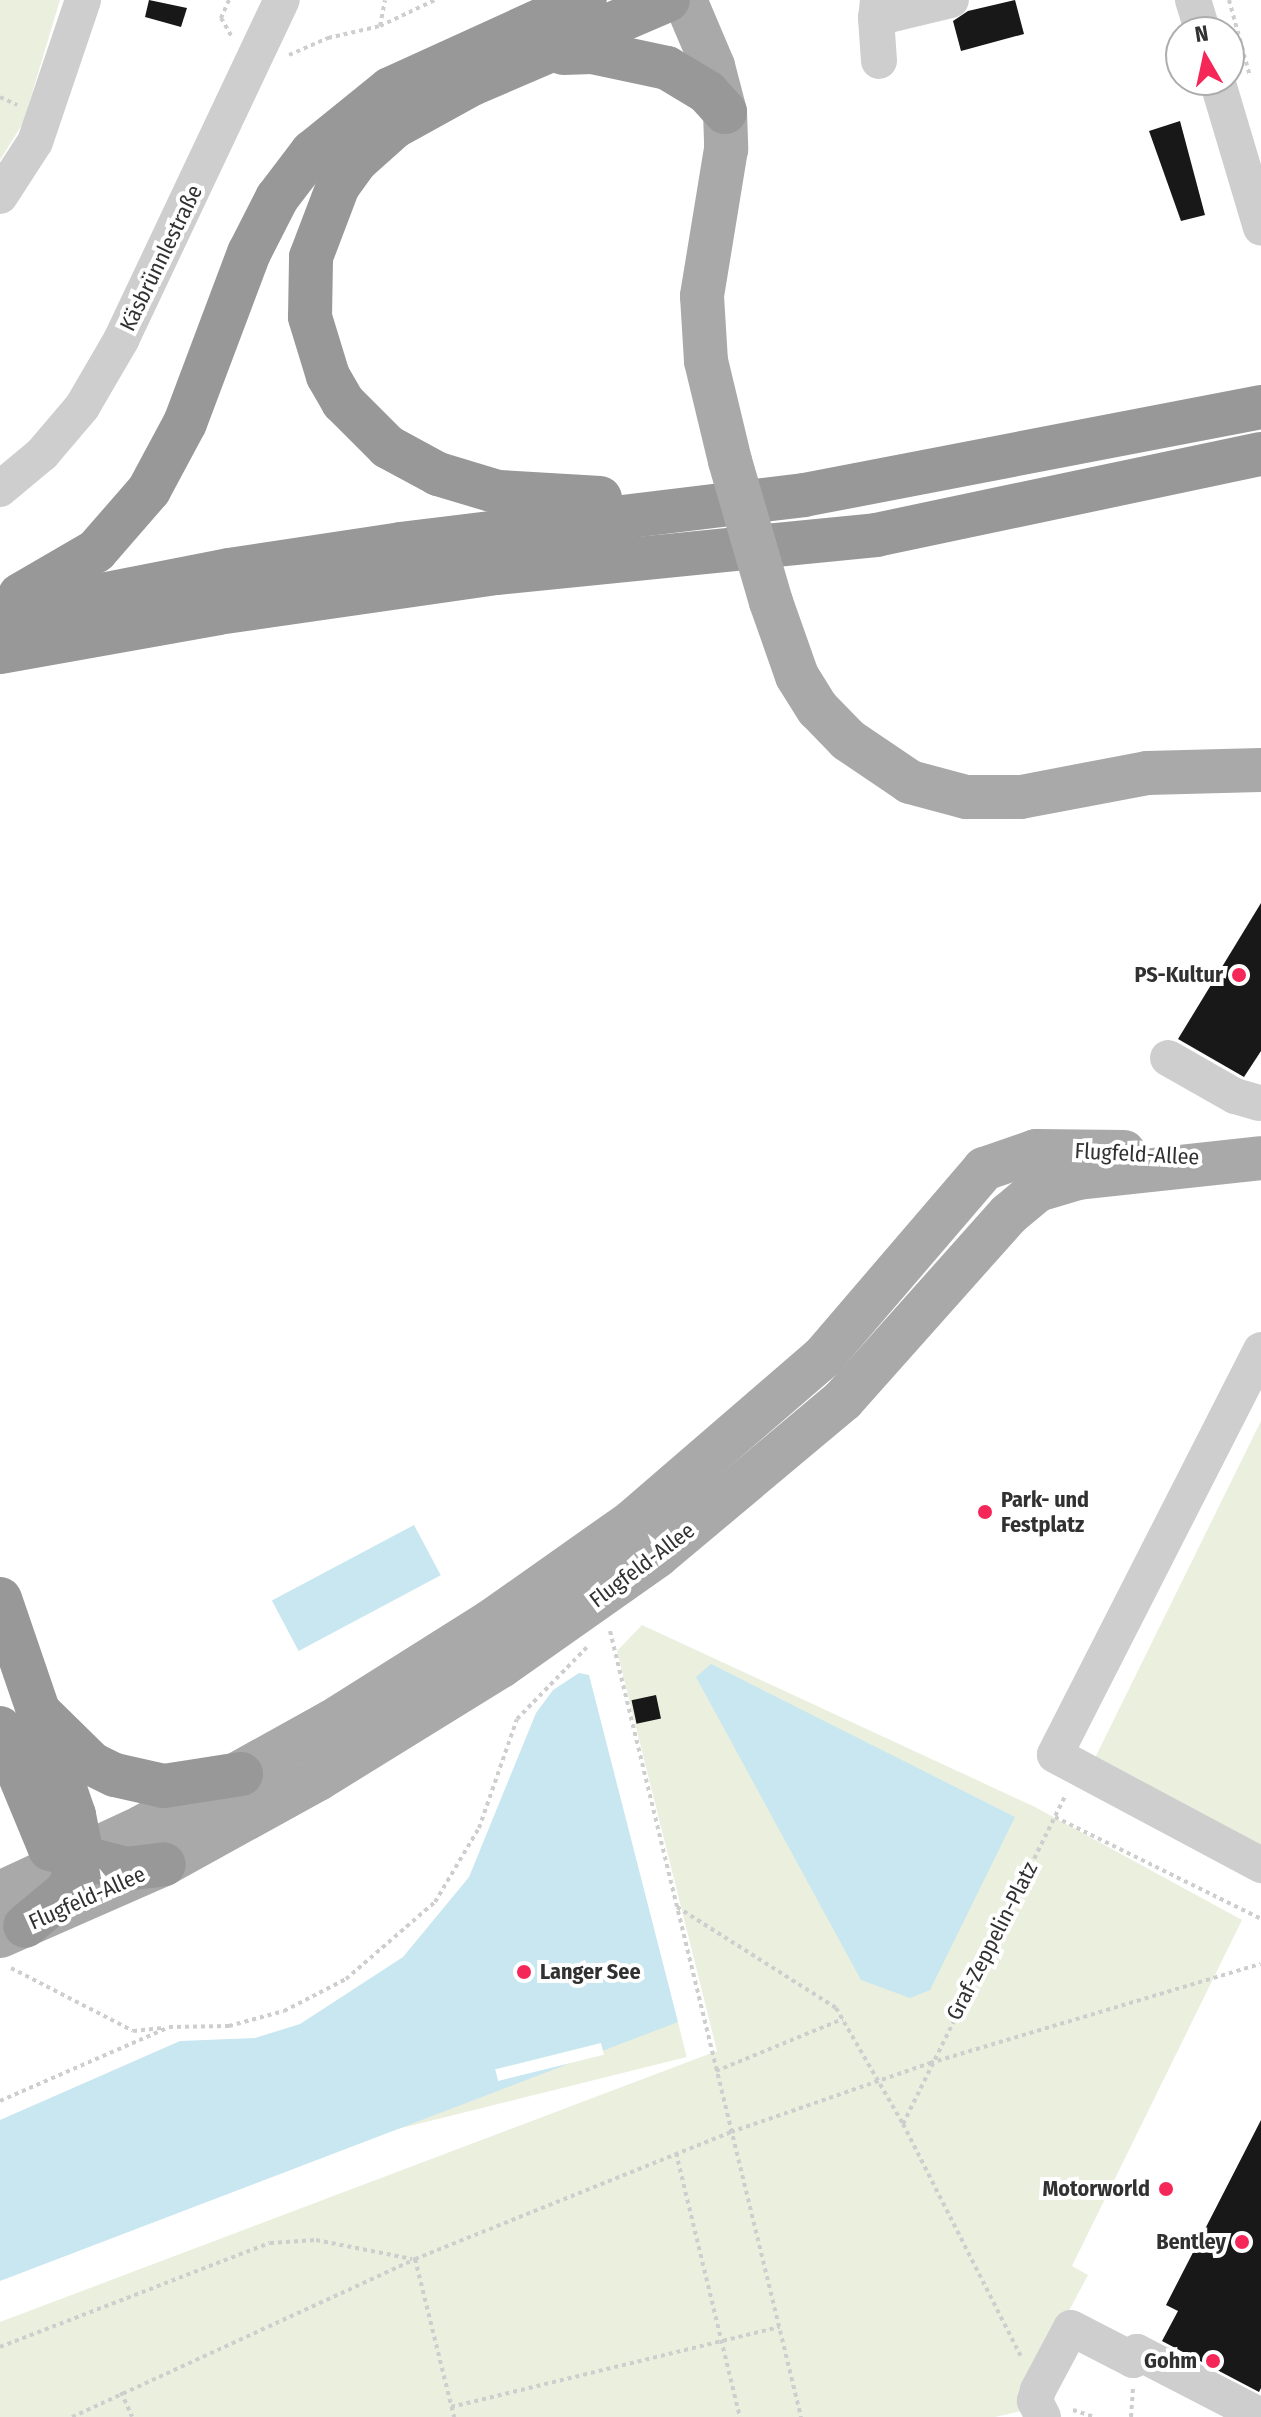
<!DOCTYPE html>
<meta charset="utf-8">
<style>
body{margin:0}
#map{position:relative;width:1261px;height:2417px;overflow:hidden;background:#fff;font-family:"Fira Sans Condensed",sans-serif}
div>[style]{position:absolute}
.green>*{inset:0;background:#eaefde;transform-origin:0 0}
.water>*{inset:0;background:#c9e7f0;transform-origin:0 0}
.pier>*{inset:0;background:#fff;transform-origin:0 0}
.building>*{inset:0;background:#181818;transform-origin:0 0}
.path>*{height:4px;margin-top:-2px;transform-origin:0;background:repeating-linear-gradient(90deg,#cecece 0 4px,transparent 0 8px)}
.minor>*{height:36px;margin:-18px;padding:0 18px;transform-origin:18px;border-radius:18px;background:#cecece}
.major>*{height:44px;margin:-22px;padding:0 22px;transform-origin:22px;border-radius:22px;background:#a9a9a9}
.highway>*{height:44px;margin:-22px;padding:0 22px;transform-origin:22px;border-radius:22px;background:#989898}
.major-bridge>*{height:44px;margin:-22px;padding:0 22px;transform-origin:22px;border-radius:22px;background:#a9a9a9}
.dots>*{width:22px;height:22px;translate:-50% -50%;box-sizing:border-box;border:4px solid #fff;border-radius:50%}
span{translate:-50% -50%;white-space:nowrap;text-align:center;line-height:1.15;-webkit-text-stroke:8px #fff;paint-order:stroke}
.street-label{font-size:22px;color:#313131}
.poi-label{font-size:22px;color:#313131;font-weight:700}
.right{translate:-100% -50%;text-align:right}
.left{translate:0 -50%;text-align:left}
.north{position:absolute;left:1165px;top:16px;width:80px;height:80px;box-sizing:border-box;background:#fff;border:2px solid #adadad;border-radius:50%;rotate:351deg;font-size:22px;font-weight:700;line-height:32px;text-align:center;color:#313131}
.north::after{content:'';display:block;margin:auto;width:28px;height:36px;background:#f42758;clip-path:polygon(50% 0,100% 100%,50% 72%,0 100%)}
</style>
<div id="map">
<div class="green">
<i style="clip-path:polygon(0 0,60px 0,23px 123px,0 160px)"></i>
<i style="clip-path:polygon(1261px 1421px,1261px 1852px,1091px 1766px)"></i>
<i style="clip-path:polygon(642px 1625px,1035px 1807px,1242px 1920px,1072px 2266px,1088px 2275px,1062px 2324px,1030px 2409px,995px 2417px,0 2417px,0 2322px,717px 2051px,617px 1651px)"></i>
<i style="left:678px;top:2022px;width:36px;height:726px;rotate:76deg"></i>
</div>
<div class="water">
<i style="left:414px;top:1525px;width:57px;height:161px;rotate:62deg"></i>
<i style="clip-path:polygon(711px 1664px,1015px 1817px,930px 1990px,910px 1998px,861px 1980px,696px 1677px)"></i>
<i style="clip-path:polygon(579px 1673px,589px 1675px,678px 2022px,0 2281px,0 2120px,180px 2041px,255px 2038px,300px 2024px,403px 1957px,469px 1877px,536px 1713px,553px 1690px)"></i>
</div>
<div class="pier">
<i style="left:601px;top:2043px;width:12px;height:109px;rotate:76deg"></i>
</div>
<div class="building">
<i style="clip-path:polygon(149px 0,187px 8px,181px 27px,145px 17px)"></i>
<i style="clip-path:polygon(1015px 0,1024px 34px,961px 51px,953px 21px,968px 11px)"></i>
<i style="clip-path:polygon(1180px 121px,1205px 215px,1181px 221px,1149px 131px)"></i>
<i style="clip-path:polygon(1261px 903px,1261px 1051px,1244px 1077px,1178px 1039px)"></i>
<i style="left:656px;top:1695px;width:24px;height:25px;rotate:78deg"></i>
<i style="clip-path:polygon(1261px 2120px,1261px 2388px,1259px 2392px,1162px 2341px,1178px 2311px,1166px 2305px)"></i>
</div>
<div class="path">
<i style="left:229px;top:0;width:20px;rotate:114deg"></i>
<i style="left:221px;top:18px;width:22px;rotate:60deg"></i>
<i style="left:1229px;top:0;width:79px;rotate:74.6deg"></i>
<i style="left:380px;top:26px;width:26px;rotate:-79deg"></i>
<i style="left:289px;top:55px;width:43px;rotate:-23.6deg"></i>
<i style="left:328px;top:38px;width:53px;rotate:-13deg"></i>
<i style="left:380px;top:26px;width:61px;rotate:-25.3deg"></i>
<i style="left:0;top:97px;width:19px;rotate:25deg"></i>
<i style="left:610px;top:1631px;width:809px;rotate:76.34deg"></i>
<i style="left:1055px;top:1817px;width:230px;rotate:26.3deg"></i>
<i style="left:677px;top:1907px;width:188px;rotate:32.4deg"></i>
<i style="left:836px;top:2008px;width:134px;rotate:60deg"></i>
<i style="left:903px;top:2124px;width:261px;rotate:63.1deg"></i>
<i style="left:11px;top:1968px;width:137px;rotate:27.3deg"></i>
<i style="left:133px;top:2031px;width:30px;rotate:-6deg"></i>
<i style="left:716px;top:2071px;width:137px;rotate:-22.3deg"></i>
<i style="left:0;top:2101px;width:184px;rotate:-23.6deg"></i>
<i style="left:169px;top:2027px;width:60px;rotate:-1deg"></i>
<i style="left:229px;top:2026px;width:57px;rotate:-15.3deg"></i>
<i style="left:284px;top:2011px;width:70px;rotate:-27.3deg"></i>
<i style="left:346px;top:1979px;width:118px;rotate:-40.9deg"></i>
<i style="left:435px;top:1902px;width:86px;rotate:-59.3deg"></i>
<i style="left:479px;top:1828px;width:115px;rotate:-70.8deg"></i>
<i style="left:517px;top:1719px;width:100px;rotate:-45.8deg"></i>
<i style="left:903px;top:2124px;width:368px;rotate:-63.7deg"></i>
<i style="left:676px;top:2153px;width:272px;rotate:76.4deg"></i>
<i style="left:415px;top:2259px;width:163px;rotate:76.1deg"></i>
<i style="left:0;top:2347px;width:289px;rotate:-21.1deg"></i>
<i style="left:270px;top:2243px;width:46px;rotate:-3.7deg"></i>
<i style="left:316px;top:2240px;width:98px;rotate:11.2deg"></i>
<i style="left:121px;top:2392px;width:27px;rotate:66deg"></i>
<i style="left:451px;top:2407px;width:338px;rotate:-13.7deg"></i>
<i style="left:1073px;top:2410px;width:22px;rotate:18deg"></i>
<i style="left:72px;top:2417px;width:378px;rotate:-24.7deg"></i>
<i style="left:415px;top:2259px;width:341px;rotate:-21.9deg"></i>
<i style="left:731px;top:2132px;width:211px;rotate:-19.1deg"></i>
<i style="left:930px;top:2063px;width:345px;rotate:-16.7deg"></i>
<i style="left:1131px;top:2417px;width:30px;rotate:-86deg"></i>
</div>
<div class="minor">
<i style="left:878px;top:0;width:18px;rotate:96deg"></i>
<i style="left:876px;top:18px;width:77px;rotate:-13.5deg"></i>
<i style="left:1193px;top:0;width:34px;rotate:73deg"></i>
<i style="left:876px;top:18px;width:43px;rotate:86deg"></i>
<i style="left:1217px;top:80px;width:154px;rotate:73.4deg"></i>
<i style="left:0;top:196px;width:64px;rotate:-57.1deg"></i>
<i style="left:35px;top:142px;width:150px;rotate:-71.3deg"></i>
<i style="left:0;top:489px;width:55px;rotate:-39.8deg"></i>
<i style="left:42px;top:454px;width:62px;rotate:-49.6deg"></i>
<i style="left:82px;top:407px;width:78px;rotate:-59.8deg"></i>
<i style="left:121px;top:340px;width:376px;rotate:-64.7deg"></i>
<i style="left:1168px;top:1058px;width:77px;rotate:29.6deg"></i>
<i style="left:1235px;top:1096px;width:25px;rotate:16deg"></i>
<i style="left:1261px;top:1350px;width:454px;rotate:117deg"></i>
<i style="left:1055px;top:1755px;width:234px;rotate:28.1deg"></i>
<i style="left:1043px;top:2417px;width:18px;rotate:-117deg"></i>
<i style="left:1035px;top:2401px;width:11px;rotate:-75deg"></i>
<i style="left:1038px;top:2390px;width:70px;rotate:-62deg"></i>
<i style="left:1071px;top:2328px;width:70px;rotate:27.3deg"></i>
<i style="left:1133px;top:2360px;width:9px;rotate:-63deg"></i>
<i style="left:1137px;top:2352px;width:140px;rotate:27.3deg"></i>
</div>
<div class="major">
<i style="left:685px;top:0;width:72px;rotate:67deg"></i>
<i style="left:713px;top:66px;width:48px;rotate:75.4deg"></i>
<i style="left:725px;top:112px;width:37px;rotate:88deg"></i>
<i style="left:726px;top:149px;width:149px;rotate:99.3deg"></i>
<i style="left:702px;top:296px;width:65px;rotate:86.5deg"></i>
<i style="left:706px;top:361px;width:103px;rotate:76.5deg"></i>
<i style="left:771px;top:602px;width:78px;rotate:70.6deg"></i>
<i style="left:797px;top:676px;width:39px;rotate:58deg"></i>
<i style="left:818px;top:709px;width:43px;rotate:45.9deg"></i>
<i style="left:848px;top:740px;width:75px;rotate:34.1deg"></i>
<i style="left:910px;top:782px;width:58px;rotate:15deg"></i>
<i style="left:966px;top:797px;width:55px"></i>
<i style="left:1021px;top:797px;width:128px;rotate:-10.8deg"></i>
<i style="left:1147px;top:773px;width:114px;rotate:-1.5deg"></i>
<i style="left:0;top:1893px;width:157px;rotate:-24.9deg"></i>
<i style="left:142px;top:1827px;width:216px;rotate:-29.1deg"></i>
<i style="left:331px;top:1722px;width:188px;rotate:-32.2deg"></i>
<i style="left:490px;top:1622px;width:175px;rotate:-35.2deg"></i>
<i style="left:633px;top:1521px;width:251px;rotate:-40.8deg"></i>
<i style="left:823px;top:1357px;width:248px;rotate:-49.4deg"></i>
<i style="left:984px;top:1169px;width:55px;rotate:-19.1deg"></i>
<i style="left:1036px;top:1151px;width:88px;rotate:0.7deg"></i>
<i style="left:0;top:1936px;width:179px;rotate:-23.7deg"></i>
<i style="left:164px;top:1864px;width:176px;rotate:-28.9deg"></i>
<i style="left:318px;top:1779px;width:215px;rotate:-31.7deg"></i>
<i style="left:501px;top:1666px;width:191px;rotate:-35.2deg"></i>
<i style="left:657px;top:1556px;width:243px;rotate:-40deg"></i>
<i style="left:843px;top:1400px;width:249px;rotate:-48.3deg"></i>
<i style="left:1009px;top:1214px;width:38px;rotate:-40deg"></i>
<i style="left:1038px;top:1190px;width:42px;rotate:-16.7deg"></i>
<i style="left:1078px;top:1178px;width:184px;rotate:-6.2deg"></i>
</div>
<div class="highway">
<i style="left:563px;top:53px;width:29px;rotate:-2deg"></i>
<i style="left:592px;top:52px;width:77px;rotate:12deg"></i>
<i style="left:667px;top:68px;width:47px;rotate:31deg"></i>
<i style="left:707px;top:92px;width:27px;rotate:48deg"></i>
<i style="left:600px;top:498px;width:102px;rotate:-176.6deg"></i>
<i style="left:498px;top:492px;width:63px;rotate:-163.3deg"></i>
<i style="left:438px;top:474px;width:57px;rotate:-151.6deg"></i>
<i style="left:388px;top:447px;width:64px;rotate:-135deg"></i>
<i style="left:343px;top:402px;width:30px;rotate:-120deg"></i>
<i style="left:328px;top:376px;width:62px;rotate:-107deg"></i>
<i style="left:310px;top:317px;width:60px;rotate:-89deg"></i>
<i style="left:311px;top:257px;width:76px;rotate:-69.2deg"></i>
<i style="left:338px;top:186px;width:31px;rotate:-54deg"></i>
<i style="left:356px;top:161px;width:51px;rotate:-41.8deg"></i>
<i style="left:394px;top:127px;width:89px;rotate:-28.9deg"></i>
<i style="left:472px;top:84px;width:213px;rotate:-23.2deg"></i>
<i style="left:20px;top:595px;width:88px;rotate:-30.1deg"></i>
<i style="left:96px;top:551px;width:81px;rotate:-49deg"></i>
<i style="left:149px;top:490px;width:76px;rotate:-61.8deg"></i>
<i style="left:185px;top:423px;width:182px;rotate:-69.4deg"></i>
<i style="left:249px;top:253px;width:62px;rotate:-63deg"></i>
<i style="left:277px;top:198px;width:58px;rotate:-52.7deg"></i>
<i style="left:312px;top:152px;width:100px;rotate:-38.9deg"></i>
<i style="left:390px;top:89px;width:214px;rotate:-24.5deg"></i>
<i style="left:0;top:615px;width:233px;rotate:-11.1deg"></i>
<i style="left:229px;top:570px;width:173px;rotate:-8.6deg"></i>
<i style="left:400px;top:544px;width:407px;rotate:-6.9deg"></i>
<i style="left:804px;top:495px;width:465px;rotate:-10.9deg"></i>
<i style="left:0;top:652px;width:221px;rotate:-10.1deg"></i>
<i style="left:218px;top:613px;width:281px;rotate:-8.2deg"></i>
<i style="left:496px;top:573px;width:382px;rotate:-5.7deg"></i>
<i style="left:876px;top:535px;width:393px;rotate:-11.9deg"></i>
<i style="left:0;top:1599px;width:228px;rotate:71.1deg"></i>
<i style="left:74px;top:1815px;width:33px;rotate:79deg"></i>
<i style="left:80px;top:1847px;width:27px;rotate:98deg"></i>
<i style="left:76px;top:1874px;width:21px;rotate:119deg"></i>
<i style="left:66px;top:1892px;width:53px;rotate:140.3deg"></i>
<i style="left:41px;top:1714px;width:71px;rotate:44.4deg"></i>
<i style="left:92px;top:1764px;width:25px;rotate:26deg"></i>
<i style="left:115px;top:1775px;width:50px;rotate:12.7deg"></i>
<i style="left:164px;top:1786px;width:78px;rotate:-8.9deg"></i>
<i style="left:0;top:1728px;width:131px;rotate:67.5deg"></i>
<i style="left:50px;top:1849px;width:79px;rotate:14.7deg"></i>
<i style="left:126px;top:1869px;width:38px;rotate:-7deg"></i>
</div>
<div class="major-bridge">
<i style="left:730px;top:461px;width:147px;rotate:73.8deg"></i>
</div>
<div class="dots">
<i style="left:1239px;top:975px;background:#f42758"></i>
<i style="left:985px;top:1512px;background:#f42758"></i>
<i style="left:524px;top:1972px;background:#f42758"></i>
<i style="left:1166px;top:2189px;background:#f42758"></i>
<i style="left:1242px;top:2242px;background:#f42758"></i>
<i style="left:1213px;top:2361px;background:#f42758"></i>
</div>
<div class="street-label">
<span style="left:161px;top:258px;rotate:-64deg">Käsbrünnlestraße</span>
<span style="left:1137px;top:1154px;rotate:3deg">Flugfeld-Allee</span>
<span style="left:642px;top:1565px;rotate:-37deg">Flugfeld-Allee</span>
<span style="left:87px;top:1898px;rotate:-24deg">Flugfeld-Allee</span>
<span style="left:992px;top:1941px;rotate:-63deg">Graf-Zeppelin-Platz</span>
</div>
<div class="poi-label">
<span class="right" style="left:1223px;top:975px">PS-Kultur</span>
<span class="left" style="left:1001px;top:1512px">Park- und<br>Festplatz</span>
<span class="left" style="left:540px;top:1972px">Langer See</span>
<span class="right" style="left:1150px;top:2189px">Motorworld</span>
<span class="right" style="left:1226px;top:2242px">Bentley</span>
<span class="right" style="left:1197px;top:2361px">Gohm</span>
</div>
<div class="north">N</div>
</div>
